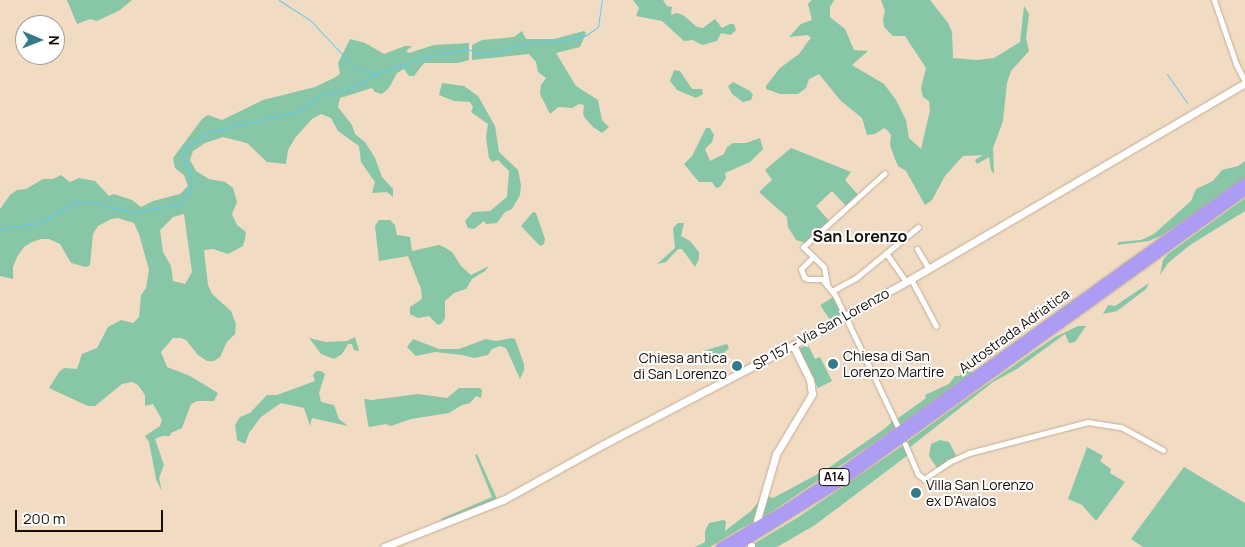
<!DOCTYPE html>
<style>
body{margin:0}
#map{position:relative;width:1245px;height:547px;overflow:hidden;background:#f1dbc2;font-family:Manrope,sans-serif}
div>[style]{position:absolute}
.green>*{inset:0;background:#87c6a7;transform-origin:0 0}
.stream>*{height:1px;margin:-0.5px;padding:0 0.5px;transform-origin:0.5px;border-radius:0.5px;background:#61c9f8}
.roads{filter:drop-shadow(0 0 1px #c2ad95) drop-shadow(0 0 1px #c2ad95)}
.street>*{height:5px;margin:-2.5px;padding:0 2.5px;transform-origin:2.5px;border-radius:2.5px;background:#fff}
.secondary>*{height:7px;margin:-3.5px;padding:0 3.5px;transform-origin:3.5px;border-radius:3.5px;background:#fff}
.highway>*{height:9px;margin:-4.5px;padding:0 4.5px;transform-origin:4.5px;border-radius:4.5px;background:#ac9cf4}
.dots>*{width:14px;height:14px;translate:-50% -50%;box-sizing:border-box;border:2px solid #fff;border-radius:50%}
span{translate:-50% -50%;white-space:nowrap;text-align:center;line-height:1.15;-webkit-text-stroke:4px #fff;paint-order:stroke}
.shield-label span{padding:1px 4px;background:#fff;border:1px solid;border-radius:4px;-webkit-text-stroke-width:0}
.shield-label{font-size:12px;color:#150d06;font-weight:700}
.street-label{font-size:14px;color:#150d06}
.poi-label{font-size:14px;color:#150d06}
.left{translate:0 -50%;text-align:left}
.right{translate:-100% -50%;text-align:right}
.quarter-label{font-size:16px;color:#150d06;font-weight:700}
.north{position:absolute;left:15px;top:15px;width:50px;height:50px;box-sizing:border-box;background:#fff;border:1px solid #a19e9b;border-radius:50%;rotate:91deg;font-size:14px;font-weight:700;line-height:20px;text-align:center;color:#150d06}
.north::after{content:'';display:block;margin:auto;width:18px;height:22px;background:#357a88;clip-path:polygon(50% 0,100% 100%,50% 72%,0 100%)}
.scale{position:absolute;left:15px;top:510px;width:148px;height:22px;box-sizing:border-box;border:2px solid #150d06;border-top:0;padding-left:6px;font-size:15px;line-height:18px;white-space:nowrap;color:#150d06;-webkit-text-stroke:4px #fff;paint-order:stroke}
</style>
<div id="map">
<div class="green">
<i style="clip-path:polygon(67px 0,132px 0,120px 10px,97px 21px,90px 19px,77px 24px)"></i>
<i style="clip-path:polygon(633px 0,663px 0,667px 6px,672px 7px,671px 15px,677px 13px,683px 15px,697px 27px,703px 28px,715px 19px,722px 28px,730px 24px,734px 24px,736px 30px,731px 35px,721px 33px,717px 41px,702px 45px,693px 40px,684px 41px,662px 21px,636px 16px,639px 8px)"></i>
<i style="clip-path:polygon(812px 0,834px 0,830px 7px,830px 17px,845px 29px,854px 50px,868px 51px,852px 65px,884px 84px,896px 100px,906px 120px,909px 138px,921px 149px,930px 110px,929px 101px,923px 97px,921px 88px,926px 68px,905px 36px,893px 36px,884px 27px,883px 19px,885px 11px,881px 0,930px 0,948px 23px,952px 32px,953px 58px,977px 60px,994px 58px,1020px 42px,1024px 6px,1029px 14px,1026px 38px,1029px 51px,1011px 71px,1007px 83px,1003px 121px,993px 148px,994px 174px,991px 170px,989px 157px,977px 164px,975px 160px,983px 155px,963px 156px,945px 176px,932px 200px,925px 205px,906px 171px,898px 166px,895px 159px,890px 145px,891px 135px,888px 131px,884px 128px,875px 134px,867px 135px,862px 118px,840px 100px,819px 74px,809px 79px,806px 88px,798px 94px,780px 94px,766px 89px,766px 86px,780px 68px,799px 54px,809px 40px,811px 38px,808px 35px,789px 37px,801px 24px,812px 20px,808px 4px)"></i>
<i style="clip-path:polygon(522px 31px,526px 39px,554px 39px,584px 31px,586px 33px,580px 47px,556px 53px,576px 86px,598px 100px,602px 120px,609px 127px,602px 133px,593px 127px,585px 118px,583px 114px,584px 105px,579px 104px,572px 108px,558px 107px,550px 114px,540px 94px,541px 85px,546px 78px,538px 72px,536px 62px,529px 54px,472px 60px,472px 45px,482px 40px,514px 37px)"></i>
<i style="clip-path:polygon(evenodd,350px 39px,365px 43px,384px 54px,405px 46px,412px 46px,406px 51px,409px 53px,434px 45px,469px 43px,469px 60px,458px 63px,424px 63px,414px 76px,409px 76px,404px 69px,397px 73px,389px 88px,382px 94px,375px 92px,372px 88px,340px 98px,338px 107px,352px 125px,355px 134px,365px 142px,375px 158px,382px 177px,393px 189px,393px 197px,387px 192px,372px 193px,375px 182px,361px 162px,359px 146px,338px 131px,331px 118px,321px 114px,312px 119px,295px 138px,288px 150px,286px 164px,267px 162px,247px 143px,223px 137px,205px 143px,193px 151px,190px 160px,196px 171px,209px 179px,225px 182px,233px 188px,237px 202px,232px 214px,237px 225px,246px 232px,245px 239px,243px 246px,228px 254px,213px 249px,204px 250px,208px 285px,212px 294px,231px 311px,236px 324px,235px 334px,227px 342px,220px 357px,214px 361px,207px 361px,198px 355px,186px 340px,181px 338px,173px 338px,161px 352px,167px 367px,190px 376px,218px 393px,214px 401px,197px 401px,191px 404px,182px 428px,171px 433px,170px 436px,162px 436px,155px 439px,164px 465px,159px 478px,162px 492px,156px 479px,149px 442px,145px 436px,160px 426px,162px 420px,153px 404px,145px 406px,145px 395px,138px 385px,132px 382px,122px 384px,95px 406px,88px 406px,49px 388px,59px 372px,64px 368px,77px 369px,82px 354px,97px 348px,108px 327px,121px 320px,133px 323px,139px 317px,141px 295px,146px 288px,149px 270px,139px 234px,134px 223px,118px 218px,111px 219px,98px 226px,93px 234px,90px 265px,86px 267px,71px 263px,60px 244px,49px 239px,41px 239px,32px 242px,24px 247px,17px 257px,13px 267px,13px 279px,0 276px,0 209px,10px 195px,17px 190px,26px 189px,43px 179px,53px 179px,61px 175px,70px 182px,79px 178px,95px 181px,109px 196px,114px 194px,132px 200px,141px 207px,153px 201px,180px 194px,188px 186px,184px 175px,175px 168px,173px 158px,202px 119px,208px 115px,222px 120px,263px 100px,315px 87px,334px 78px,340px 74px,338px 63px,350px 39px,184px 214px,192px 272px,185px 284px,173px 281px,171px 266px,163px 252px,160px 230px,173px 217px,184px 214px)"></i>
<i style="clip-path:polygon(674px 70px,680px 71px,692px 89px,702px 89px,703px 94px,696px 98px,677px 90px,670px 81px)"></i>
<i style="clip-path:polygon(733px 82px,750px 91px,753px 95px,751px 100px,743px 102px,732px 94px,728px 86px)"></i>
<i style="clip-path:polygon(442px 83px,464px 86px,478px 96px,495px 126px,499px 152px,518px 170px,521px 185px,520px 195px,512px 209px,505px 212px,497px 223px,486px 224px,484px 221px,474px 229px,468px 228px,465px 221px,473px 212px,490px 211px,507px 197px,509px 171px,498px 160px,492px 162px,489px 158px,486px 137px,488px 124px,471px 112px,473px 107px,470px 102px,454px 101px,439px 95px)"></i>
<i style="clip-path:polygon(706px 128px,710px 128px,714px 135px,712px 142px,705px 149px,710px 161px,724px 154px,727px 147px,733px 143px,746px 143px,760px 138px,763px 149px,750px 162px,725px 173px,726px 178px,720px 187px,716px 188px,712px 182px,699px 182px,684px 164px,692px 156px)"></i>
<i style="clip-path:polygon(791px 148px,851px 172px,845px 180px,859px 196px,846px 206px,832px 191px,816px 206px,830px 222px,805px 243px,796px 240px,788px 227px,787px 217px,759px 192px,772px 180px,765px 170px)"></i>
<i style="clip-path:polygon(1245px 161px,1245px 178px,1163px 235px,1149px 241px,1117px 245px,1119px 242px,1141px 240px,1154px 234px,1191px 201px,1196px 189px,1213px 181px,1222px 170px,1238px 166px)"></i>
<i style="clip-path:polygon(1245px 198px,1245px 211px,1190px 245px,1168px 263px,1160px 275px,1163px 260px,1168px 254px)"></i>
<i style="clip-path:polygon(533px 212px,536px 213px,545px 239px,544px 244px,540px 246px,521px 226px)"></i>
<i style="clip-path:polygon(379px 220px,390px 220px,395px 225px,397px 235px,410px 237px,412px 251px,439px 245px,444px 247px,452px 252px,461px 266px,471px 275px,489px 266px,485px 271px,472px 279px,466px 289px,454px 293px,445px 301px,445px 318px,442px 323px,438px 325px,429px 316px,418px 318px,410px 314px,410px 307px,422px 299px,421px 289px,408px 256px,379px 261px,375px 226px)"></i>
<i style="clip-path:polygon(678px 223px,684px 223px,681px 236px,690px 241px,699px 252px,699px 259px,695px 267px,682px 249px,678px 249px,666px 262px,657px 264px,675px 248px,673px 228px)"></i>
<i style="clip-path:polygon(1149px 283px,1146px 289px,1117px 311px,1103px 314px,1108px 305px,1115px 306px)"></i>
<i style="left:833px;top:297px;width:20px;height:15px;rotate:57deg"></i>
<i style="clip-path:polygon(1078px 326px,1086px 326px,1075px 342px,1069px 343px,1065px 334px,1017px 369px,993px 382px,909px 448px,907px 442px,973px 394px,1055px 337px)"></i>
<i style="clip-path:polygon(355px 337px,359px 351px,354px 350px,352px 344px,348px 344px,342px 354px,334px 359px,321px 354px,309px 338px,326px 342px,347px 341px)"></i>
<i style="clip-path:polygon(512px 338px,515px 339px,524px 364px,524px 370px,520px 379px,506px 348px,500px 346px,492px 349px,488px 355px,474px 358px,462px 355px,435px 352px,416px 356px,407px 347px,413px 339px,439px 349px,459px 349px,486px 339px,496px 341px)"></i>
<i style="clip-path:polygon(727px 344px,729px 348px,723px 354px,706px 363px,703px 351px)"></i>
<i style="clip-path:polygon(808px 345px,815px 359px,820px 357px,832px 381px,818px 388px,798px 349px)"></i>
<i style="clip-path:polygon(969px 369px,973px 374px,900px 426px,897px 419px,926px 398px,925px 395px,949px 384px,955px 376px,959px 376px)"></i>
<i style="clip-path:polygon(316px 371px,321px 371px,325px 374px,319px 393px,321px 402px,334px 405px,339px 419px,348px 426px,312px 418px,310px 426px,304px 408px,281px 403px,261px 417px,249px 433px,245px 444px,237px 440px,235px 425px,240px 417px,250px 413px,267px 395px,277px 395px,315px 381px,313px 375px)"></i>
<i style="clip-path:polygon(459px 388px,480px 388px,482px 390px,481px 398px,476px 396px,470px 403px,462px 405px,449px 413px,411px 419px,391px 426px,386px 424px,369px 427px,368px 424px,364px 399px,372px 400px,418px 394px,447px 398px)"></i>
<i style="clip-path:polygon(891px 417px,896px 428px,758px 521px,769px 491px,769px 497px,773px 498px,827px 469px,884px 429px,891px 423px)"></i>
<i style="clip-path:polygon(940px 440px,949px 442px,957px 457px,937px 468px,929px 456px,931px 444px)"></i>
<i style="clip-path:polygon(905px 444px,908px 455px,815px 525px,777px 547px,753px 547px,755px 543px,797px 518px)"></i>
<i style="clip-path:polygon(1087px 447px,1103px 456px,1100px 461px,1111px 469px,1110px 473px,1125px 482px,1096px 521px,1082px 505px,1068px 499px)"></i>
<i style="clip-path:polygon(477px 454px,497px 499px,442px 523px,441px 519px,492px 497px,475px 455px)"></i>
<i style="clip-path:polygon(1184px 467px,1245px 503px,1245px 547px,1143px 547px,1131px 539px)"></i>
<i style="clip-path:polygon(760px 500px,755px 522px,740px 529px,710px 547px,695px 547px,705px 542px,705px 531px,709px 523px,724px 520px,726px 522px,725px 531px,751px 511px)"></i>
</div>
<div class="stream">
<i style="left:279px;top:0;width:37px;rotate:33deg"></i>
<i style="left:310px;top:20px;width:67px;rotate:46.8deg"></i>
<i style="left:356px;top:69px;width:17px;rotate:10deg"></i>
<i style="left:373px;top:72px;width:4px;rotate:45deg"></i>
<i style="left:1167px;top:74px;width:35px;rotate:55deg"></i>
<i style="left:0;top:229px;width:37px;rotate:-9deg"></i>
<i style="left:37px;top:223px;width:47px;rotate:-28.2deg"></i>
<i style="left:78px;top:201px;width:22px;rotate:5deg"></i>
<i style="left:100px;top:203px;width:9px;rotate:27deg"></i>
<i style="left:108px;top:207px;width:28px;rotate:10deg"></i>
<i style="left:136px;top:212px;width:44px;rotate:-10.5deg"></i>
<i style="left:179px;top:204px;width:11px;rotate:-45deg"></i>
<i style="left:187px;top:196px;width:14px;rotate:-69deg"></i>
<i style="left:192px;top:183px;width:12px;rotate:-99deg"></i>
<i style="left:190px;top:171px;width:17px;rotate:-118deg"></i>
<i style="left:182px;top:156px;width:10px;rotate:-61deg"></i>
<i style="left:187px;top:147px;width:26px;rotate:-36deg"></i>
<i style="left:208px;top:132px;width:92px;rotate:-13.1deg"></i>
<i style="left:298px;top:111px;width:32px;rotate:-35deg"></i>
<i style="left:324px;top:93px;width:21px;rotate:-8deg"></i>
<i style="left:345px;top:90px;width:43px;rotate:-26deg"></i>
<i style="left:384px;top:71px;width:57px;rotate:-17.5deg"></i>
<i style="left:438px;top:54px;width:30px;rotate:-9deg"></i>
<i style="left:468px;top:49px;width:9px;rotate:27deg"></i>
<i style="left:476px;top:53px;width:22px;rotate:-3deg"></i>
<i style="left:498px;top:52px;width:33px;rotate:-18deg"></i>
<i style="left:529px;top:42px;width:32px;rotate:-2deg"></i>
<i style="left:561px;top:41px;width:25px;rotate:-12deg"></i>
<i style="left:585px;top:36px;width:16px;rotate:-35deg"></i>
<i style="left:598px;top:27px;width:27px;rotate:-82deg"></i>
</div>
<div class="roads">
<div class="street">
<i style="left:1214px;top:0;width:68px;rotate:71deg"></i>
<i style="left:1236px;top:64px;width:20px;rotate:63deg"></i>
<i style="left:917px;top:249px;width:23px;rotate:59deg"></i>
<i style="left:886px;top:253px;width:35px;rotate:55deg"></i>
<i style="left:813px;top:257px;width:17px;rotate:135deg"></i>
<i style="left:801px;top:269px;width:9px;rotate:69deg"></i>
<i style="left:804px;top:277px;width:4px;rotate:27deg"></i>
<i style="left:808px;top:279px;width:14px"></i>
<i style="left:822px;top:279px;width:21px;rotate:51deg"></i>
<i style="left:835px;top:295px;width:146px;rotate:64.5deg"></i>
<i style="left:911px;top:279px;width:53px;rotate:62deg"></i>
<i style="left:827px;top:284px;width:17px;rotate:-100deg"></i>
<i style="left:824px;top:267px;width:29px;rotate:-136deg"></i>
<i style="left:803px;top:247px;width:110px;rotate:-42.1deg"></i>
<i style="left:832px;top:291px;width:29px;rotate:-29deg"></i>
<i style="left:857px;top:277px;width:79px;rotate:-39.3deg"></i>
<i style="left:905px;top:444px;width:33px;rotate:67deg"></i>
<i style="left:918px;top:474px;width:8px;rotate:40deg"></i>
<i style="left:924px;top:479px;width:30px;rotate:-34deg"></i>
<i style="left:949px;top:462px;width:22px;rotate:-24deg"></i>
<i style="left:969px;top:453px;width:123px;rotate:-14.6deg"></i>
<i style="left:1088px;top:422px;width:33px;rotate:9deg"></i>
<i style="left:1121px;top:427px;width:48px;rotate:28.7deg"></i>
</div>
<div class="secondary">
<i style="left:757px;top:520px;width:69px;rotate:-73.9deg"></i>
<i style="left:776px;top:454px;width:70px;rotate:-59deg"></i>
<i style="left:812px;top:394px;width:14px;rotate:-98deg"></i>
<i style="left:810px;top:380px;width:39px;rotate:-116deg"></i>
<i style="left:384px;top:547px;width:128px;rotate:-21.6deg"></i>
<i style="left:503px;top:500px;width:115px;rotate:-29deg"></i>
<i style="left:604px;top:444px;width:213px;rotate:-27.6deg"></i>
<i style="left:793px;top:345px;width:135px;rotate:-29.2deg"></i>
<i style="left:911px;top:279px;width:387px;rotate:-30.4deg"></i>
<i style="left:751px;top:547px;width:1px;rotate:-90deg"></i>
</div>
<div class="highway">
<i style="left:720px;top:547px;width:78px;rotate:-30.2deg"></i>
<i style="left:787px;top:508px;width:69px;rotate:-33.7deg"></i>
<i style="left:844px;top:470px;width:494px;rotate:-35.7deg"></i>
<i style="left:734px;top:547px;width:134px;rotate:-31.9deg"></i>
<i style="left:848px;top:476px;width:489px;rotate:-35.8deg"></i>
</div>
</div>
<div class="dots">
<i style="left:833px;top:364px;background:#357a88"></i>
<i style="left:737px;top:366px;background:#357a88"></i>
<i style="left:916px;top:493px;background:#357a88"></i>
</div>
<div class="shield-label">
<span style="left:834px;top:477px">A14</span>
</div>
<div class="street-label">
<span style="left:821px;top:329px;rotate:-29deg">SP 157 - Via San Lorenzo</span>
<span style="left:1014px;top:331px;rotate:-36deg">Autostrada Adriatica</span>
</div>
<div class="poi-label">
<span class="left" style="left:843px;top:364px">Chiesa di San<br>Lorenzo Martire</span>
<span class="right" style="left:727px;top:366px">Chiesa antica<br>di San Lorenzo</span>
<span class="left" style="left:926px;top:493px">Villa San Lorenzo<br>ex D'Avalos</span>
</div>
<div class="quarter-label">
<span style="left:860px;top:236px">San Lorenzo</span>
</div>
<div class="north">N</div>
<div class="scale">200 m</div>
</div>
